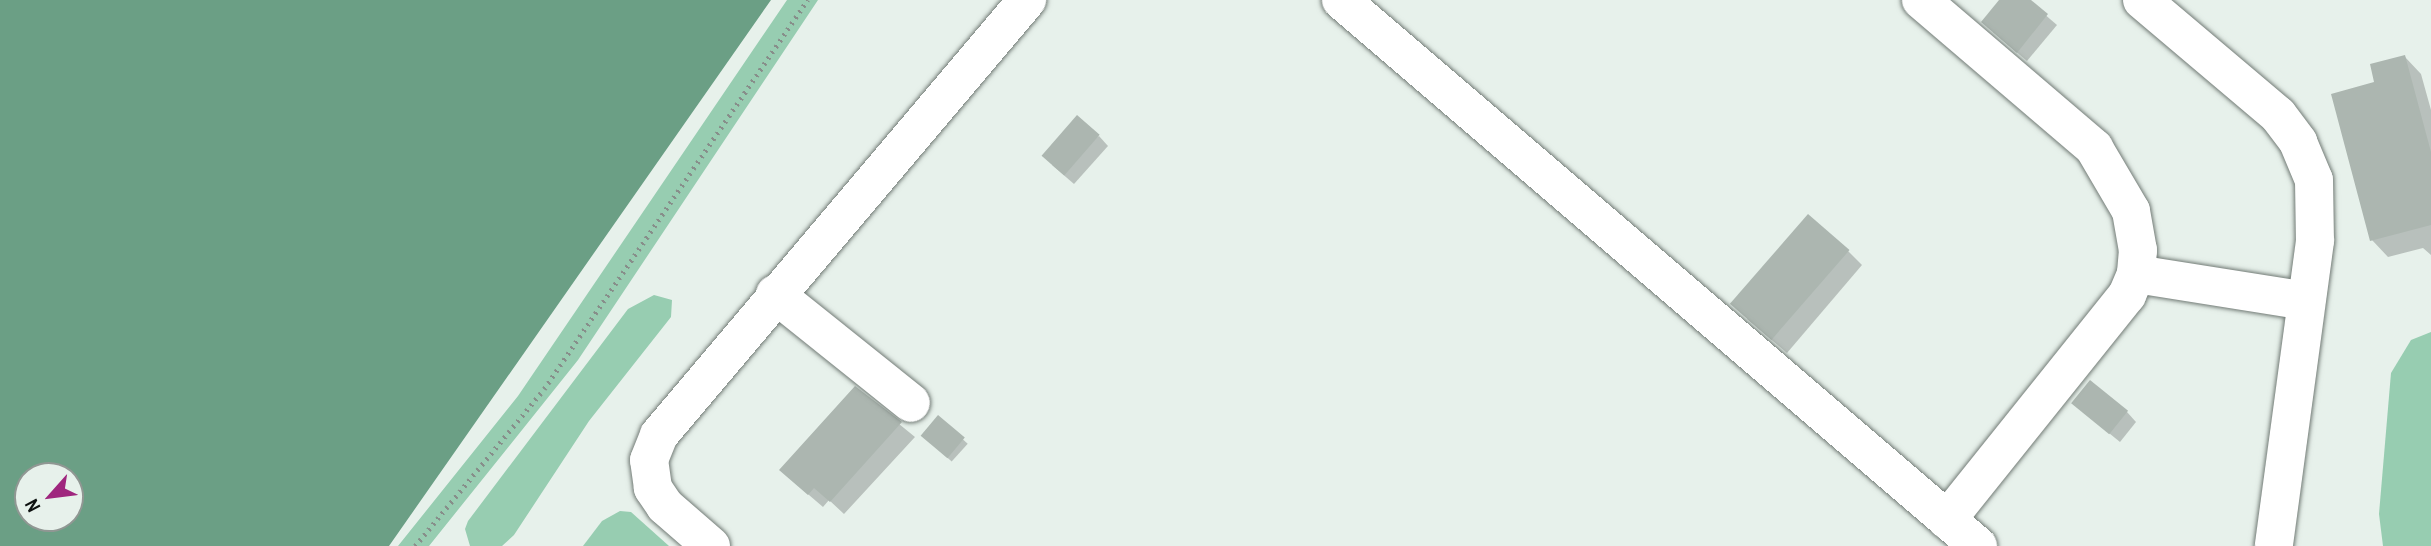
<!DOCTYPE html>
<style>
body{margin:0}
#map{position:relative;width:2431px;height:546px;overflow:hidden;background:#e7f1eb;font-family:"Archivo Narrow",sans-serif}
div>[style]{position:absolute}
.forest>*{inset:0;background:#97cdb1}
.water>*{inset:0;background:#6b9f85}
.shadow>*{inset:0;background:#0003;transform-origin:0 0}
.building>*{inset:0;background:#acb6b0;transform-origin:0 0}
.path>*{height:4.5px;margin-top:-2.25px;transform-origin:0;background:repeating-linear-gradient(90deg,#878e8a 0 2px,transparent 0 7px)}
.roads{filter:drop-shadow(0 0 2px #727b76) drop-shadow(0 0 2px #727b76)}
.minor>*{height:38px;margin:-19px;padding:0 19px;transform-origin:19px;border-radius:19px;background:#fff}
span{translate:-50% -50%;white-space:nowrap;text-align:center;line-height:1.15;-webkit-text-stroke:7px #e7f1eb;paint-order:stroke}
.north{position:absolute;left:14px;top:462px;width:70px;height:70px;box-sizing:border-box;background:#e7f1eb;border:2px solid #909793;border-radius:50%;rotate:242deg;font-size:19px;font-weight:700;line-height:28px;text-align:center;color:#0e1110}
.north::after{content:'';display:block;margin:auto;width:24px;height:32px;background:#9f267e;clip-path:polygon(50% 0,100% 100%,50% 72%,0 100%)}
</style>
<div id="map">
<div class="forest">
<i style="clip-path:polygon(787px 0,818px 0,578px 360px,429px 546px,398px 546px,518px 396px)"></i>
<i style="clip-path:polygon(654px 295px,672px 300px,671px 317px,589px 421px,514px 535px,502px 546px,470px 546px,465px 529px,468px 521px,628px 309px)"></i>
<i style="clip-path:polygon(2431px 332px,2431px 546px,2383px 546px,2379px 514px,2391px 373px,2411px 340px)"></i>
<i style="clip-path:polygon(620px 511px,631px 512px,669px 546px,583px 546px,602px 521px)"></i>
</div>
<div class="water">
<i style="clip-path:polygon(evenodd,0 0,771px 0,389px 546px,0 546px,0 0,28px 476px,70px 476px,70px 518px,28px 518px,28px 476px)"></i>
</div>
<div class="shadow">
<i style="clip-path:polygon(2001px 0,2028px 0,2057px 25px,2027px 61px,1993px 32px)"></i>
<i style="clip-path:polygon(2405px 57px,2421px 74px,2431px 110px,2431px 255px,2423px 248px,2388px 257px,2372px 240px,2376px 84px)"></i>
<i style="clip-path:polygon(1099px 136px,1108px 146px,1074px 184px,1052px 165px)"></i>
<i style="clip-path:polygon(1848px 251px,1862px 265px,1787px 353px,1747px 319px)"></i>
<i style="clip-path:polygon(855px 388px,915px 437px,844px 514px,829px 500px,823px 507px,795px 483px)"></i>
<i style="clip-path:polygon(2083px 412px,2127px 412px,2136px 422px,2120px 442px)"></i>
<i style="left:938px;top:417px;width:40px;height:24px;rotate:42deg"></i>
</div>
<div class="building">
<i style="clip-path:polygon(1999px 0,2031px 0,2048px 14px,2017px 53px,1981px 22px)"></i>
<i style="clip-path:polygon(2405px 55px,2431px 152px,2431px 225px,2370px 241px,2331px 94px,2374px 82px,2370px 64px)"></i>
<i style="left:1077px;top:115px;width:30px;height:54px;rotate:41deg"></i>
<i style="left:1808px;top:214px;width:55px;height:119px;rotate:41deg"></i>
<i style="left:2090px;top:380px;width:49px;height:30px;rotate:39deg"></i>
<i style="clip-path:polygon(855px 386px,902px 422px,830px 502px,814px 488px,808px 495px,779px 470px)"></i>
<i style="left:938px;top:415px;width:35px;height:27px;rotate:40deg"></i>
</div>
<div class="path">
<i style="left:415px;top:546px;width:203px;rotate:-50.6deg"></i>
<i style="left:544px;top:389px;width:470px;rotate:-55.9deg"></i>
</div>
<div class="roads">
<div class="minor">
<i style="left:1341px;top:0;width:839px;rotate:40.6deg"></i>
<i style="left:1921px;top:0;width:228px;rotate:40.5deg"></i>
<i style="left:2094px;top:148px;width:73px;rotate:59.6deg"></i>
<i style="left:2131px;top:211px;width:40px;rotate:80deg"></i>
<i style="left:2138px;top:250px;width:24px;rotate:95deg"></i>
<i style="left:2136px;top:274px;width:23px;rotate:113deg"></i>
<i style="left:2127px;top:295px;width:288px;rotate:128.7deg"></i>
<i style="left:2142px;top:0;width:178px;rotate:40.2deg"></i>
<i style="left:2278px;top:115px;width:34px;rotate:53deg"></i>
<i style="left:2298px;top:142px;width:41px;rotate:67.2deg"></i>
<i style="left:2314px;top:180px;width:61px;rotate:89.1deg"></i>
<i style="left:2315px;top:241px;width:308px;rotate:97.7deg"></i>
<i style="left:2136px;top:274px;width:172px;rotate:9deg"></i>
<i style="left:775px;top:294px;width:174px;rotate:38.7deg"></i>
<i style="left:711px;top:546px;width:61px;rotate:-139deg"></i>
<i style="left:665px;top:506px;width:22px;rotate:-124deg"></i>
<i style="left:653px;top:488px;width:28px;rotate:-98deg"></i>
<i style="left:649px;top:460px;width:27px;rotate:-68deg"></i>
<i style="left:659px;top:435px;width:570px;rotate:-49.77deg"></i>
</div>
</div>
<div class="north">N</div>
</div>
